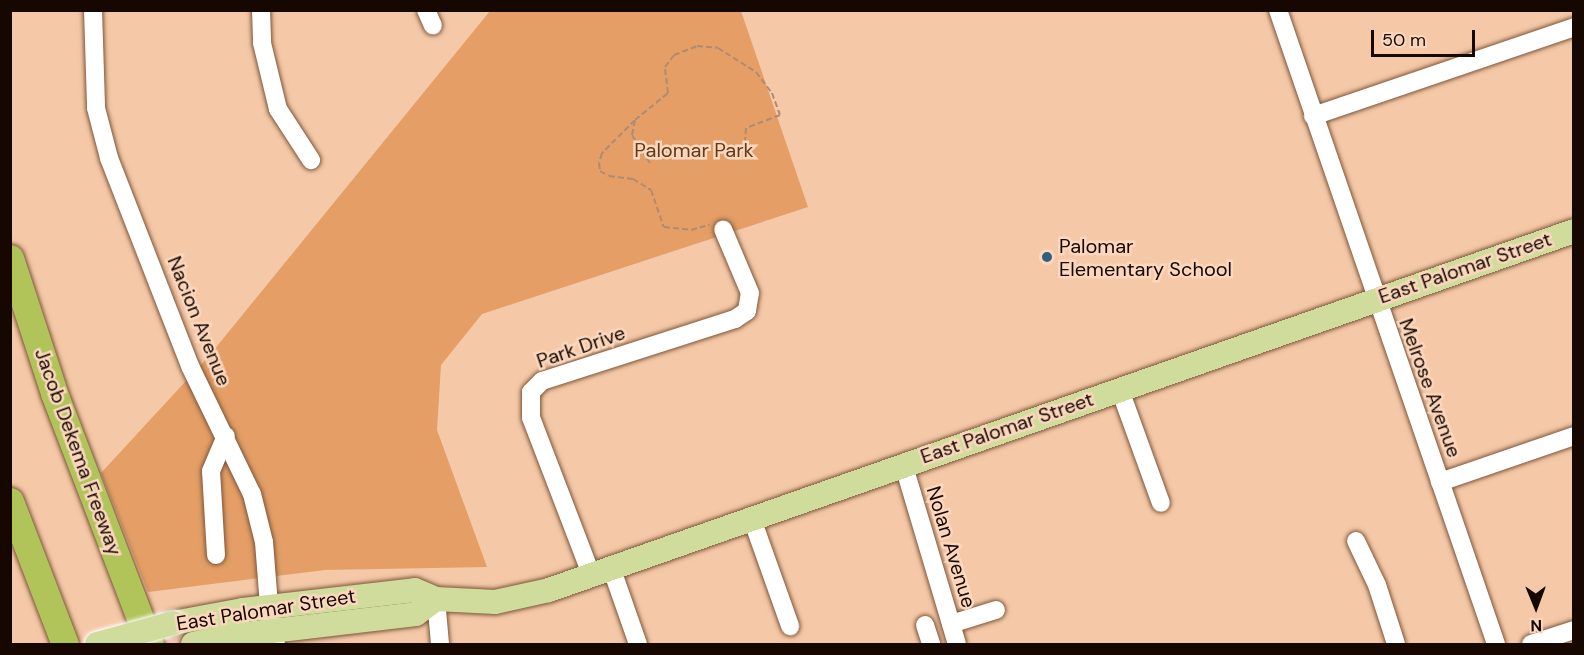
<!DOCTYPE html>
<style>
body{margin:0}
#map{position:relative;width:1584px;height:655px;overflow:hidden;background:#f5c8a7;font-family:"DM Sans",sans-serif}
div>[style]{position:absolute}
.green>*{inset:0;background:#e49e66}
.path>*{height:2px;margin-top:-1px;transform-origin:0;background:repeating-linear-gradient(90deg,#ae8b72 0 6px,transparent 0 9px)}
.roads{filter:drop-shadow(0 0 2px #7d5639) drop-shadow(0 0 2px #7d5639)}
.minor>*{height:18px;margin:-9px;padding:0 9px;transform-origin:9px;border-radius:9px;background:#fff}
.major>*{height:24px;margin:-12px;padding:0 12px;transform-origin:12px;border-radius:12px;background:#d0dc9c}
.highway>*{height:27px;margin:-13.5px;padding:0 13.5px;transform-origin:13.5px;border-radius:13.5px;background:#b1c45a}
.bridges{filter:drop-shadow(0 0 2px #fff) drop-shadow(0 0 2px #fff)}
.major-bridge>*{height:24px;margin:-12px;padding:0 12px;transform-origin:12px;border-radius:12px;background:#d0dc9c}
.dots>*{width:16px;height:16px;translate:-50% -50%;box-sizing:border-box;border:3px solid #fbd7bd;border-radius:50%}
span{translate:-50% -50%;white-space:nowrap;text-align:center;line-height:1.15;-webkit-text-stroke:5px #fbd7bd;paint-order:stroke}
.park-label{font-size:20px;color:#5e391a}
.poi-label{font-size:20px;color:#160801}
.left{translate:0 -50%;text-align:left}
.street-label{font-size:20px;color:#160801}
.frame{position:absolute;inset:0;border:12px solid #160801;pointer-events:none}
.north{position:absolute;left:1506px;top:577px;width:60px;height:60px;-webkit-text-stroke:4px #fbd7bd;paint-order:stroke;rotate:179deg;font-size:16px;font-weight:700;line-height:24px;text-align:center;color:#160801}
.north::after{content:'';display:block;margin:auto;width:21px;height:27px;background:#160801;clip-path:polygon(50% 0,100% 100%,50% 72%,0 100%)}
.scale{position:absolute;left:1371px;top:30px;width:104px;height:27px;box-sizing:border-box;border:3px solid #160801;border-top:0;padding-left:8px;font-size:18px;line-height:21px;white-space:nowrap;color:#160801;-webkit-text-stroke:4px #fbd7bd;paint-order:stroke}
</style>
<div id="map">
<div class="green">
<i style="clip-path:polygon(490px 11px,741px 11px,808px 207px,482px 314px,441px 365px,437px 430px,487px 567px,325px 570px,148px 592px,101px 473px,209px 356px)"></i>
</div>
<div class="path">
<i style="left:635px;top:120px;width:43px;rotate:-39.3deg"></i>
<i style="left:668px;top:93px;width:26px;rotate:-97deg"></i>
<i style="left:665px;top:67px;width:15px;rotate:-53deg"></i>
<i style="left:674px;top:55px;width:25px;rotate:-21deg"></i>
<i style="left:697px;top:46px;width:21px;rotate:5deg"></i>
<i style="left:718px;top:48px;width:45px;rotate:32.3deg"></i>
<i style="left:756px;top:72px;width:26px;rotate:53deg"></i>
<i style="left:772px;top:93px;width:23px;rotate:70deg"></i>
<i style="left:780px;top:115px;width:36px;rotate:159deg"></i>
<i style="left:746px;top:128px;width:16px;rotate:94deg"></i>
<i style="left:650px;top:163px;width:33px;rotate:-123deg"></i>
<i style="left:632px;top:135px;width:15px;rotate:-79deg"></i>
<i style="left:635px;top:120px;width:47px;rotate:135deg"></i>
<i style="left:602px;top:153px;width:10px;rotate:107deg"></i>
<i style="left:599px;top:163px;width:8px;rotate:83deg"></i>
<i style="left:600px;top:171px;width:10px;rotate:29deg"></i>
<i style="left:609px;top:176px;width:24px;rotate:7deg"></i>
<i style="left:633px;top:179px;width:21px;rotate:31deg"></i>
<i style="left:651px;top:190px;width:39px;rotate:71deg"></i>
<i style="left:664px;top:227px;width:27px;rotate:6deg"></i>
<i style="left:691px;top:230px;width:19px;rotate:-16deg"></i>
</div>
<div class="roads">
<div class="minor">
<i style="left:93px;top:10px;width:98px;rotate:88.2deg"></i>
<i style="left:96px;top:108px;width:52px;rotate:75.4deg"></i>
<i style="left:109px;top:158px;width:223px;rotate:68.7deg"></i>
<i style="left:190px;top:366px;width:142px;rotate:64.2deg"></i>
<i style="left:252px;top:494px;width:49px;rotate:76deg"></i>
<i style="left:264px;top:542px;width:89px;rotate:85.5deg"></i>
<i style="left:271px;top:631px;width:14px;rotate:69deg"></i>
<i style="left:261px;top:10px;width:33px;rotate:88deg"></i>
<i style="left:262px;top:43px;width:68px;rotate:76.4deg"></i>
<i style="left:278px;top:109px;width:61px;rotate:57.1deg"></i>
<i style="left:426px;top:10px;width:17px;rotate:66deg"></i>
<i style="left:1278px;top:10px;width:670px;rotate:71.02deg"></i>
<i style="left:1313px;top:116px;width:276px;rotate:-18.8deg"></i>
<i style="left:1120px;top:390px;width:120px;rotate:70.1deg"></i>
<i style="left:903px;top:463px;width:189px;rotate:73.4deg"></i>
<i style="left:1440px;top:482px;width:142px;rotate:-18.9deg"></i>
<i style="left:752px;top:519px;width:114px;rotate:70.4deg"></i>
<i style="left:1356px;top:541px;width:49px;rotate:64.5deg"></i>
<i style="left:1377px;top:585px;width:62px;rotate:72.1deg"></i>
<i style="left:216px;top:555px;width:84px;rotate:-93.4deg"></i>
<i style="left:211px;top:471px;width:38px;rotate:-67deg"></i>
<i style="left:611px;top:567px;width:82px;rotate:70.7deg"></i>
<i style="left:591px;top:574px;width:167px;rotate:-111deg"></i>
<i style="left:531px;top:418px;width:26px;rotate:-90deg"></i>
<i style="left:531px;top:392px;width:16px;rotate:-45deg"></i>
<i style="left:542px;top:381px;width:203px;rotate:-17.8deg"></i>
<i style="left:735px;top:319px;width:14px;rotate:-34deg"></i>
<i style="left:747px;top:311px;width:18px;rotate:-81deg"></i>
<i style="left:750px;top:293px;width:69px;rotate:-112.9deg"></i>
<i style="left:436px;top:599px;width:45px;rotate:84.9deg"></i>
<i style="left:951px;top:624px;width:47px;rotate:-17.3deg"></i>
<i style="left:925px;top:625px;width:20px;rotate:72deg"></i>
<i style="left:1531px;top:644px;width:45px;rotate:-18deg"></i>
</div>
<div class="major">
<i style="left:173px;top:623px;width:71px;rotate:-10.5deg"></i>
<i style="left:243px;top:610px;width:173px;rotate:-6.6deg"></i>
<i style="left:415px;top:590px;width:23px;rotate:23deg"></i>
<i style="left:436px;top:599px;width:59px;rotate:2.9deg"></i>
<i style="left:495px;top:602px;width:55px;rotate:-12.5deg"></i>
<i style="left:549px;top:590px;width:1086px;rotate:-19.3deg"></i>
<i style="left:193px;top:644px;width:37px;rotate:-13deg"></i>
<i style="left:229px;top:636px;width:188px;rotate:-6.7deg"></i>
<i style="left:416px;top:614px;width:25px;rotate:-37deg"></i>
</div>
<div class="highway">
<i style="left:10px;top:258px;width:142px;rotate:71.9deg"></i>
<i style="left:54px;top:393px;width:269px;rotate:69.1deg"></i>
<i style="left:10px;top:501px;width:153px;rotate:69deg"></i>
</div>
</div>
<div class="bridges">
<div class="major-bridge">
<i style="left:97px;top:644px;width:79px;rotate:-15.4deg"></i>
</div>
</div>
<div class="dots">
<i style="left:1047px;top:257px;background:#2f607e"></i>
</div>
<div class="park-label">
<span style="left:694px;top:150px">Palomar Park</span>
</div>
<div class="poi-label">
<span class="left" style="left:1059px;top:258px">Palomar<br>Elementary School</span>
</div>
<div class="street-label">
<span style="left:1465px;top:268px;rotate:-19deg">East Palomar Street</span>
<span style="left:199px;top:321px;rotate:68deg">Nacion Avenue</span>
<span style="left:581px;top:347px;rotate:-19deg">Park Drive</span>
<span style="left:1430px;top:388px;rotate:70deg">Melrose Avenue</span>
<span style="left:1007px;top:428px;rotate:-19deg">East Palomar Street</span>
<span style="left:78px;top:452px;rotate:70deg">Jacob Dekema Freeway</span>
<span style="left:951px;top:547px;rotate:73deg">Nolan Avenue</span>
<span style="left:266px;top:610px;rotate:-9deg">East Palomar Street</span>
</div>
<div class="frame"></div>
<div class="north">N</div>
<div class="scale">50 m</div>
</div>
